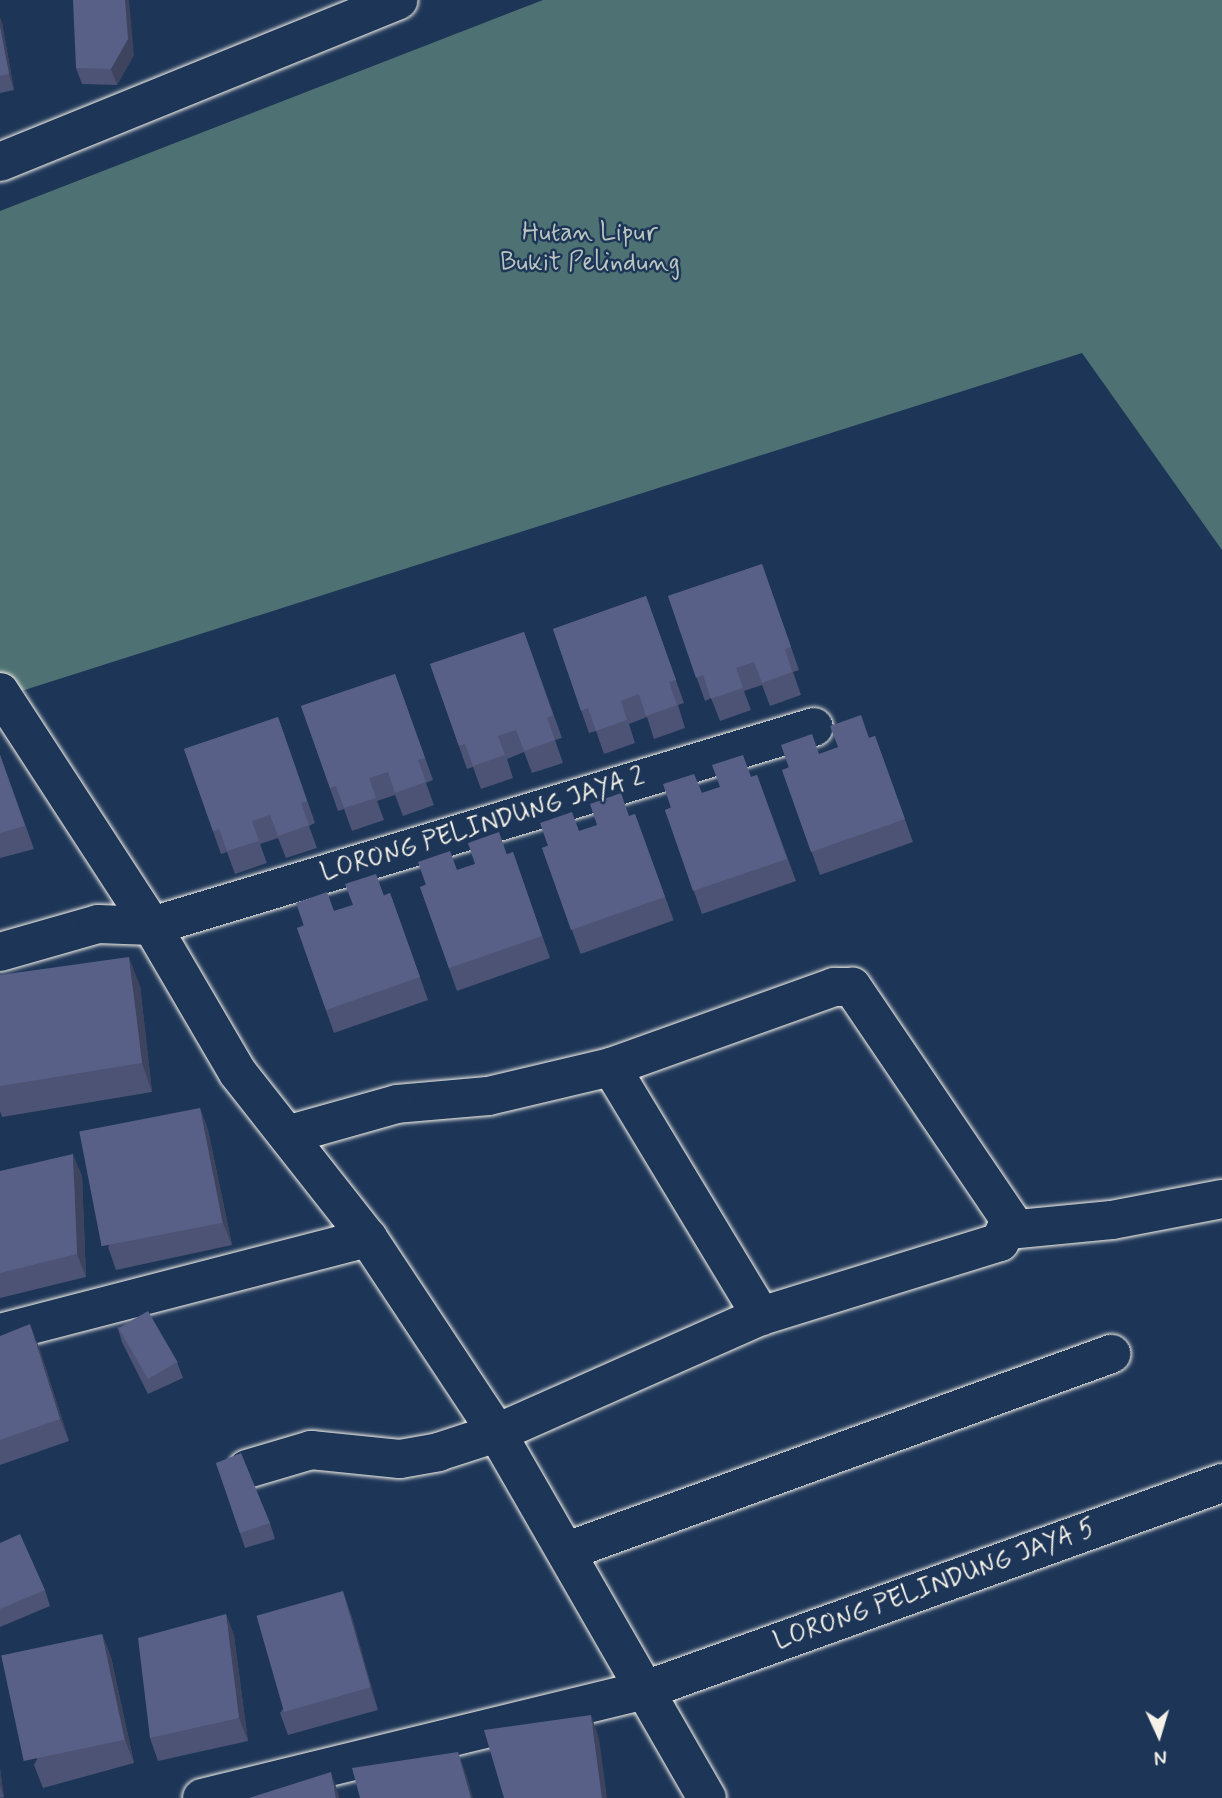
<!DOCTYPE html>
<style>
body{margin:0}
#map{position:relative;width:1222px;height:1798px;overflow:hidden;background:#1d3557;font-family:Mynerve,sans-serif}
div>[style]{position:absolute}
.green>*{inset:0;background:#4e7273}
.roads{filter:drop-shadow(0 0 2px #f4f1e8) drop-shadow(0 0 2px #f4f1e8)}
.minor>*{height:38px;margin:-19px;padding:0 19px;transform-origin:19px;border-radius:19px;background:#1d3557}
.wall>*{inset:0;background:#4c5374;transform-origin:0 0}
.shaded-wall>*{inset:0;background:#3e435e}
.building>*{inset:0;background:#586087;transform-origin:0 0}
span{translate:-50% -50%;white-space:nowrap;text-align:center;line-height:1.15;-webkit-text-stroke:5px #1d3557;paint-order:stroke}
.park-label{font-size:26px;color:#bac5bf}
.street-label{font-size:26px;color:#f4f1e8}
.north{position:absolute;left:1124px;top:1700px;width:70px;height:70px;-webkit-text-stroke:5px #1d3557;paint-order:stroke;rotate:176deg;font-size:19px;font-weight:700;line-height:28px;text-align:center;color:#f4f1e8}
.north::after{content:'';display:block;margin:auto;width:24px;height:32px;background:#f4f1e8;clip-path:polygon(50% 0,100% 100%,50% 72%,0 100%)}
</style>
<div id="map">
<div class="green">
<i style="clip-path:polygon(543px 0,1222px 0,1222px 550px,1082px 353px,12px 694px,0 674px,0 211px)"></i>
</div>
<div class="roads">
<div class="minor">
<i style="left:0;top:162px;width:430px;rotate:-22.1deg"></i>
<i style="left:0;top:692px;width:279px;rotate:57deg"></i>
<i style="left:152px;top:926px;width:170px;rotate:59.7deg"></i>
<i style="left:238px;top:1073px;width:210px;rotate:51.8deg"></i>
<i style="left:368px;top:1238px;width:234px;rotate:56.5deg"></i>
<i style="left:497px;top:1433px;width:421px;rotate:60.1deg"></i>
<i style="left:0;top:952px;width:102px;rotate:-15.9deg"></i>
<i style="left:98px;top:924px;width:54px;rotate:2.1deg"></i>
<i style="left:152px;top:926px;width:691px;rotate:-16.73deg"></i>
<i style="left:611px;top:1067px;width:291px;rotate:58.9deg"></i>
<i style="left:1008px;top:1230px;width:104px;rotate:-5.5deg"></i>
<i style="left:1112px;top:1220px;width:112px;rotate:-10.8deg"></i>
<i style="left:0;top:1333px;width:380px;rotate:-14.5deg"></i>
<i style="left:247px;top:1469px;width:67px;rotate:-16.5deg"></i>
<i style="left:311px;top:1450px;width:89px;rotate:5.8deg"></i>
<i style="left:400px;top:1459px;width:39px;rotate:-10deg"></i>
<i style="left:438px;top:1452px;width:62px;rotate:-17.9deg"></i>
<i style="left:497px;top:1433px;width:289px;rotate:-23.9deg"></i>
<i style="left:761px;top:1316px;width:250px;rotate:-17.2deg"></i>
<i style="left:1000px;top:1242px;width:24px;rotate:-66deg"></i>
<i style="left:1010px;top:1220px;width:282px;rotate:-124.1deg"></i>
<i style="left:852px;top:987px;width:18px;rotate:180deg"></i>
<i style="left:834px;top:987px;width:237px;rotate:160.3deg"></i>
<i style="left:611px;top:1067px;width:126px;rotate:166.7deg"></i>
<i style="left:488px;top:1096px;width:91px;rotate:175deg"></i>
<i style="left:397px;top:1104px;width:114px;rotate:164.3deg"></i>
<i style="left:567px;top:1551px;width:579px;rotate:-19.91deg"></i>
<i style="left:202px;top:1798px;width:459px;rotate:-13.7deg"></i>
<i style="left:648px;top:1689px;width:610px;rotate:-19.74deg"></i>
</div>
</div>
<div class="wall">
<i style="clip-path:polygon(0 18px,2px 23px,14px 90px,0 93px)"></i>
<i style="clip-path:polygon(134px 55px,117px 85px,82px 84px,76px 68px)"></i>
<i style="clip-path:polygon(762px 564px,799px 670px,793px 672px,801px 695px,770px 706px,762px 685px,744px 691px,751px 710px,720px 721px,711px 698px,705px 701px,668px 596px)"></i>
<i style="clip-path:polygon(646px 596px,684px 703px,678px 705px,685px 728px,654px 739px,647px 717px,629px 724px,635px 743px,604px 754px,596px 731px,589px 733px,553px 629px)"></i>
<i style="clip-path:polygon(524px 632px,562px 738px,555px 740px,563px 763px,532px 773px,524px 752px,507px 759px,513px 778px,481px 789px,473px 767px,467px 769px,430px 664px)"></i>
<i style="clip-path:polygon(395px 674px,433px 780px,426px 783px,434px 805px,403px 816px,395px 795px,377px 801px,384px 820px,352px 831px,344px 809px,338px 811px,301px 706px)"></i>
<i style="clip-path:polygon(278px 717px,315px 823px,309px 826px,317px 848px,286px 858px,278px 838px,260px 844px,267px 863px,235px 874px,227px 852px,221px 854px,184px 749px)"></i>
<i style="clip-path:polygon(875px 736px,913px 842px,820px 875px,782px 770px,819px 754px)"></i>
<i style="clip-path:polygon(0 755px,34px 849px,0 858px)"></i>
<i style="clip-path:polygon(757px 775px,796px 881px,702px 914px,665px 810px,702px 793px)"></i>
<i style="left:635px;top:814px;width:113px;height:99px;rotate:70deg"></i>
<i style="clip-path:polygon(513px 852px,550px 958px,457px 991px,420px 887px,457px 870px)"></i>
<i style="clip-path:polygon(390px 893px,428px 1000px,334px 1033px,297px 928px,334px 911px)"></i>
<i style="clip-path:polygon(0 975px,140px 986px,152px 1092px,2px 1117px,0 1111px)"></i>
<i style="clip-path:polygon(200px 1108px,208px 1130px,232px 1245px,116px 1270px,108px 1247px)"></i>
<i style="clip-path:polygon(0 1171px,82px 1176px,86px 1277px,0 1298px)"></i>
<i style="clip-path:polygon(117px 1326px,177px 1362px,183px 1378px,148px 1394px,122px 1342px)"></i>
<i style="clip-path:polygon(0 1336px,39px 1347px,69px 1441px,0 1465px)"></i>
<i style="clip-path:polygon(216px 1463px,270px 1523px,275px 1539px,245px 1548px)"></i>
<i style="clip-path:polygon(0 1543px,45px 1590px,50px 1606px,0 1627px)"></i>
<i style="clip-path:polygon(226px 1614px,234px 1636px,248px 1741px,158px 1761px,150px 1738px)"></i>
<i style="clip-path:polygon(351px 1614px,378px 1710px,288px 1735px,280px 1713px)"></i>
<i style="clip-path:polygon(102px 1634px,111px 1657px,134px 1763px,43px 1788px,34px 1765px)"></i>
<i style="clip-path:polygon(0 1769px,4px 1797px,0 1798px)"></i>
</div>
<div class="shaded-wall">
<i style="clip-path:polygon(125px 0,129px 0,134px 55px,117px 85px,111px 69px)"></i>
<i style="clip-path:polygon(0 18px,2px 23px,14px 90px,9px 74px,0 27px)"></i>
<i style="clip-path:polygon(129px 957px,140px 986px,152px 1092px,142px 1063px)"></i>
<i style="clip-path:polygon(200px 1108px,208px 1130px,232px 1245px,223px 1223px)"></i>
<i style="clip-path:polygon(73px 1154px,82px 1176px,86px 1277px,77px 1254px)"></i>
<i style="clip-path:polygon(30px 1324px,39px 1347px,69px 1441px,60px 1419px)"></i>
<i style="clip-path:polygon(343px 1591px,351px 1614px,378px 1710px,370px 1687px)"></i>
<i style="clip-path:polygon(226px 1614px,234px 1636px,248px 1741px,239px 1718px)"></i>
<i style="clip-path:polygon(102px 1634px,111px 1657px,134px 1763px,125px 1740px)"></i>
<i style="clip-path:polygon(591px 1715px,599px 1738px,607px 1798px,602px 1798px)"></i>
<i style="clip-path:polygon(458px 1752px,466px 1774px,473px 1798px,471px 1798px)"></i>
<i style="clip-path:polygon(0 1769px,4px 1797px,0 1785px)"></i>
<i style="clip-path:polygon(331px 1772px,339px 1795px,339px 1798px,336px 1798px)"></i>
</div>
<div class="building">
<i style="clip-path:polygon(73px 0,125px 0,128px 39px,111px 69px,76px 68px)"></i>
<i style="clip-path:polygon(0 27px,9px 74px,0 76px)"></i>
<i style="clip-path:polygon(762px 564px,791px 647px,785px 649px,792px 672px,762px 683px,754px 662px,736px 668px,743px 688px,711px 699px,703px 675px,696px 678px,668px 596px)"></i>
<i style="clip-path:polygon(646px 596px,676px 680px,669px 682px,677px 705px,646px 716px,639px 694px,621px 701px,627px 720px,596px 731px,588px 708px,581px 711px,553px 629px)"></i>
<i style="clip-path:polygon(524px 632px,553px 715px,547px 718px,555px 740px,524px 751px,516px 730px,498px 736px,505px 755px,473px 766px,465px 744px,459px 746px,430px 664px)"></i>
<i style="clip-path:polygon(395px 674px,425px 758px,418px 760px,426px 782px,395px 793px,388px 772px,369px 778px,376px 798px,344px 808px,336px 786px,330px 788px,301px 706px)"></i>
<i style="clip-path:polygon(861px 715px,869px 738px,875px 736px,905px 819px,811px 852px,782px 770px,789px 768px,781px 745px,812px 734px,819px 754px,838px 747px,830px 726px)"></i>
<i style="clip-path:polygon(278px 717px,307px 801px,301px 803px,309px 825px,278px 836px,270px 815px,252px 821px,259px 841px,227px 851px,219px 829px,213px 831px,184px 749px)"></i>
<i style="clip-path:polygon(0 755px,25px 826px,0 833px)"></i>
<i style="clip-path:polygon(743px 755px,751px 777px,757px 775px,787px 859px,693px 891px,665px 810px,671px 808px,663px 784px,694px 774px,702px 793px,720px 787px,712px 765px)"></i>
<i style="clip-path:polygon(621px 793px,629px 816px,635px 814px,665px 897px,571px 930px,542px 848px,548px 846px,540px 823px,572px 812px,579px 831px,597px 825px,590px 804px)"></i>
<i style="clip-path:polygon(499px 832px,507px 855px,513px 852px,542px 936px,449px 968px,420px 887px,426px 885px,418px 862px,450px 851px,457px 870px,475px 864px,468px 843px)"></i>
<i style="clip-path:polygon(376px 874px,384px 896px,390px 893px,420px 977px,326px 1010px,297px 928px,304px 926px,296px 903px,327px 892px,334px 911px,353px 905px,345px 884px)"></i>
<i style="clip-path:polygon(129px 957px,142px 1063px,0 1086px,0 975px)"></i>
<i style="left:200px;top:1108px;width:117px;height:123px;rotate:79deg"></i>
<i style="clip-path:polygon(73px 1154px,77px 1254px,0 1273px,0 1171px)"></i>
<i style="left:148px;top:1311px;width:59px;height:34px;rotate:60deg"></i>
<i style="clip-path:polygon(30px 1324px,60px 1419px,0 1440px,0 1336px)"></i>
<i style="clip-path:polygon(241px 1453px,270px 1523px,240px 1533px,216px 1463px)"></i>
<i style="clip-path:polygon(20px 1534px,45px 1590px,0 1609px,0 1543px)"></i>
<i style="left:343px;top:1591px;width:100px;height:90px;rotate:74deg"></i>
<i style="clip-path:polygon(226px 1614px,239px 1718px,150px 1738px,138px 1638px)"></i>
<i style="left:102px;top:1634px;width:108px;height:103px;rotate:78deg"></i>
<i style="clip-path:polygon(591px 1715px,602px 1798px,504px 1798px,484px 1730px)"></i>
<i style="clip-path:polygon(458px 1752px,471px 1798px,360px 1798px,352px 1768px)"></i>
<i style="clip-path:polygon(331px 1772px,336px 1798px,249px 1798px)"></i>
</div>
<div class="park-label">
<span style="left:590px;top:249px">Hutan Lipur<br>Bukit Pelindung</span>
</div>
<div class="street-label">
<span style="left:483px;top:826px;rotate:-17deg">LORONG PELINDUNG JAYA 2</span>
<span style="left:935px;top:1586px;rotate:-20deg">LORONG PELINDUNG JAYA 5</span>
</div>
<div class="north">N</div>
</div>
